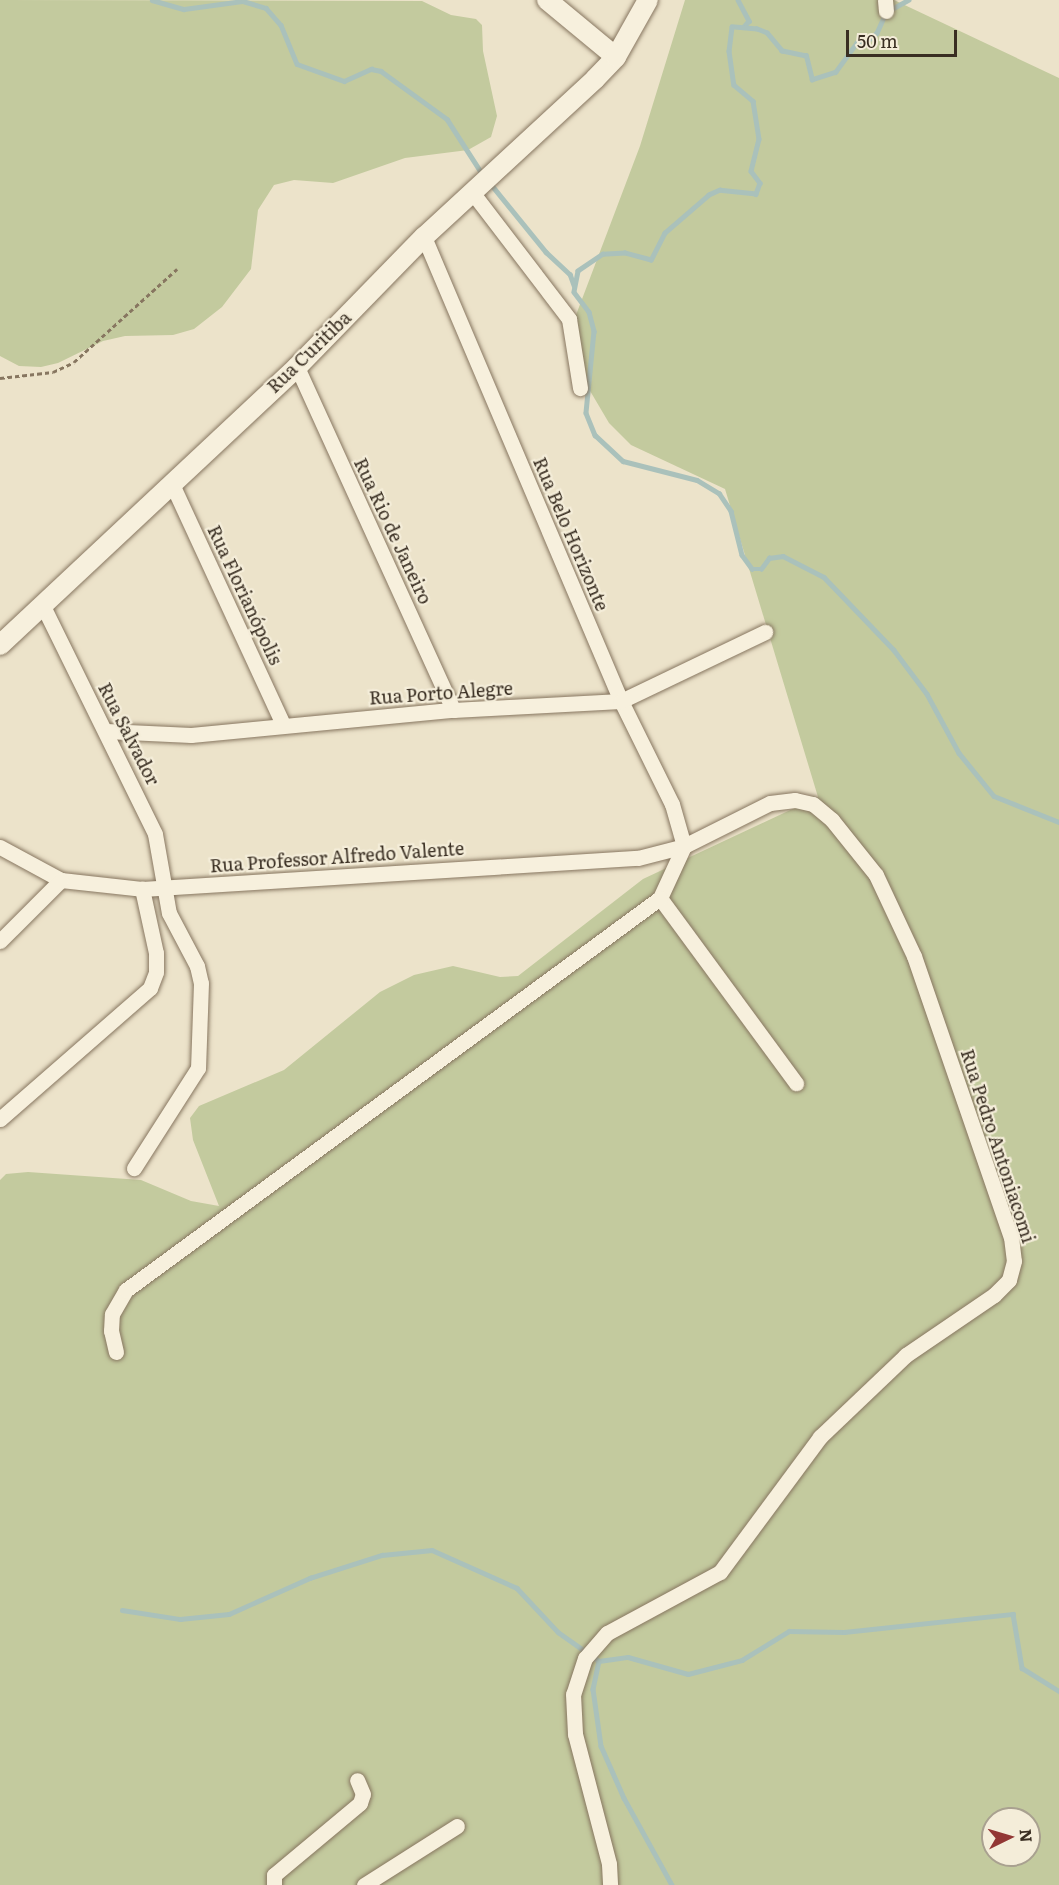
<!DOCTYPE html>
<meta charset="utf-8">
<style>
body{margin:0}
#map{position:relative;width:1059px;height:1885px;overflow:hidden;background:#ece3ca;font-family:Literata,serif}
div>[style]{position:absolute}
.green>*{inset:0;background:#c3ca9e}
.stream>*{height:4.5px;margin:-2.25px;padding:0 2.25px;transform-origin:2.25px;border-radius:2.25px;background:#aac1bb}
.path>*{height:3px;margin-top:-1.5px;transform-origin:0;background:repeating-linear-gradient(90deg,#877660 0 4.5px,transparent 0 7.5px)}
.roads{filter:drop-shadow(0 0 2px #877660) drop-shadow(0 0 2px #877660)}
.minor>*{height:15px;margin:-7.5px;padding:0 7.5px;transform-origin:7.5px;border-radius:7.5px;background:#f7f0dd}
.tertiary>*{height:20px;margin:-10px;padding:0 10px;transform-origin:10px;border-radius:10px;background:#f7f0dd}
span{translate:-50% -50%;white-space:nowrap;text-align:center;line-height:1.15;-webkit-text-stroke:4.5px #f4edd9;paint-order:stroke}
.street-label{font-size:18px;color:#392e22}
.north{position:absolute;left:981px;top:1807px;width:60px;height:60px;box-sizing:border-box;background:#f4edd9;border:2px solid #a9a190;border-radius:50%;rotate:85deg;font-size:16px;font-weight:700;line-height:24px;text-align:center;color:#392e22}
.north::after{content:'';display:block;margin:auto;width:21px;height:27px;background:#923734;clip-path:polygon(50% 0,100% 100%,50% 72%,0 100%)}
.scale{position:absolute;left:846px;top:30px;width:111px;height:27px;box-sizing:border-box;border:3px solid #392e22;border-top:0;padding-left:8px;font-size:18px;line-height:21px;white-space:nowrap;color:#392e22;-webkit-text-stroke:4px #f4edd9;paint-order:stroke}
</style>
<div id="map">
<div class="green">
<i style="clip-path:polygon(0 0,422px 1px,451px 15px,476px 19px,482px 25px,483px 51px,497px 116px,491px 137px,468px 150px,405px 158px,333px 183px,294px 180px,274px 185px,258px 210px,251px 269px,222px 307px,194px 329px,173px 335px,125px 336px,103px 341px,58px 363px,41px 367px,19px 366px,0 356px)"></i>
<i style="clip-path:polygon(evenodd,685px 0,894px 0,1059px 78px,1059px 1885px,0 1885px,0 1180px,6px 1174px,28px 1172px,141px 1180px,191px 1201px,219px 1206px,193px 1140px,190px 1118px,199px 1106px,284px 1070px,380px 992px,414px 975px,453px 966px,500px 977px,518px 976px,643px 879px,818px 797px,725px 489px,631px 445px,609px 423px,586px 384px,573px 338px,576px 315px,640px 146px,685px 0,993px 1819px,1029px 1819px,1029px 1855px,993px 1855px,993px 1819px)"></i>
</div>
<div class="stream">
<i style="left:152px;top:0;width:33px;rotate:16deg"></i>
<i style="left:184px;top:9px;width:60px;rotate:-7.7deg"></i>
<i style="left:243px;top:1px;width:24px;rotate:17deg"></i>
<i style="left:266px;top:8px;width:23px;rotate:49deg"></i>
<i style="left:281px;top:25px;width:42px;rotate:67.7deg"></i>
<i style="left:297px;top:64px;width:50px;rotate:19.9deg"></i>
<i style="left:344px;top:81px;width:30px;rotate:-24deg"></i>
<i style="left:371px;top:69px;width:10px;rotate:11deg"></i>
<i style="left:381px;top:71px;width:82px;rotate:36deg"></i>
<i style="left:447px;top:119px;width:67px;rotate:57.3deg"></i>
<i style="left:738px;top:0;width:24px;rotate:62deg"></i>
<i style="left:749px;top:21px;width:8px;rotate:130deg"></i>
<i style="left:909px;top:0;width:26px;rotate:151deg"></i>
<i style="left:886px;top:13px;width:22px;rotate:114deg"></i>
<i style="left:877px;top:33px;width:12px;rotate:138deg"></i>
<i style="left:868px;top:41px;width:11px;rotate:170deg"></i>
<i style="left:857px;top:43px;width:36px;rotate:126deg"></i>
<i style="left:836px;top:72px;width:25px;rotate:162deg"></i>
<i style="left:812px;top:80px;width:25px;rotate:-104deg"></i>
<i style="left:806px;top:56px;width:25px;rotate:-168deg"></i>
<i style="left:782px;top:51px;width:23px;rotate:-130deg"></i>
<i style="left:767px;top:33px;width:11px;rotate:-158deg"></i>
<i style="left:757px;top:29px;width:25px;rotate:-175deg"></i>
<i style="left:732px;top:27px;width:24px;rotate:97deg"></i>
<i style="left:729px;top:51px;width:34px;rotate:82deg"></i>
<i style="left:734px;top:85px;width:25px;rotate:40deg"></i>
<i style="left:753px;top:101px;width:38px;rotate:81deg"></i>
<i style="left:759px;top:139px;width:33px;rotate:104deg"></i>
<i style="left:751px;top:171px;width:15px;rotate:53deg"></i>
<i style="left:760px;top:183px;width:12px;rotate:110deg"></i>
<i style="left:756px;top:194px;width:36px;rotate:-174deg"></i>
<i style="left:720px;top:190px;width:12px;rotate:156deg"></i>
<i style="left:709px;top:195px;width:58px;rotate:139.2deg"></i>
<i style="left:665px;top:233px;width:30px;rotate:117deg"></i>
<i style="left:651px;top:260px;width:27px;rotate:-165deg"></i>
<i style="left:625px;top:253px;width:22px;rotate:177deg"></i>
<i style="left:603px;top:254px;width:30px;rotate:146deg"></i>
<i style="left:578px;top:271px;width:21px;rotate:101deg"></i>
<i style="left:574px;top:292px;width:25px;rotate:53deg"></i>
<i style="left:589px;top:312px;width:20px;rotate:75deg"></i>
<i style="left:594px;top:331px;width:82px;rotate:95.6deg"></i>
<i style="left:586px;top:413px;width:24px;rotate:68deg"></i>
<i style="left:595px;top:435px;width:38px;rotate:43deg"></i>
<i style="left:623px;top:461px;width:76px;rotate:14.4deg"></i>
<i style="left:697px;top:480px;width:26px;rotate:31deg"></i>
<i style="left:719px;top:493px;width:22px;rotate:56deg"></i>
<i style="left:731px;top:511px;width:45px;rotate:76deg"></i>
<i style="left:742px;top:555px;width:17px;rotate:54deg"></i>
<i style="left:752px;top:569px;width:9px"></i>
<i style="left:761px;top:569px;width:14px;rotate:-54deg"></i>
<i style="left:769px;top:558px;width:14px;rotate:-8deg"></i>
<i style="left:783px;top:556px;width:46px;rotate:27.1deg"></i>
<i style="left:824px;top:577px;width:101px;rotate:46.2deg"></i>
<i style="left:894px;top:650px;width:55px;rotate:53.1deg"></i>
<i style="left:927px;top:694px;width:67px;rotate:61.5deg"></i>
<i style="left:959px;top:753px;width:55px;rotate:50.9deg"></i>
<i style="left:994px;top:796px;width:70px;rotate:21.8deg"></i>
<i style="left:490px;top:183px;width:89px;rotate:50.9deg"></i>
<i style="left:546px;top:252px;width:33px;rotate:43deg"></i>
<i style="left:570px;top:274px;width:12px;rotate:70deg"></i>
<i style="left:122px;top:1610px;width:59px;rotate:8.8deg"></i>
<i style="left:180px;top:1619px;width:49px;rotate:-5.8deg"></i>
<i style="left:229px;top:1614px;width:89px;rotate:-24deg"></i>
<i style="left:310px;top:1578px;width:76px;rotate:-17.7deg"></i>
<i style="left:382px;top:1555px;width:50px;rotate:-5.7deg"></i>
<i style="left:432px;top:1550px;width:93px;rotate:24.1deg"></i>
<i style="left:517px;top:1588px;width:60px;rotate:47deg"></i>
<i style="left:558px;top:1632px;width:50px;rotate:35.3deg"></i>
<i style="left:599px;top:1661px;width:29px;rotate:-8deg"></i>
<i style="left:628px;top:1657px;width:62px;rotate:15.8deg"></i>
<i style="left:688px;top:1674px;width:56px;rotate:-14.5deg"></i>
<i style="left:742px;top:1660px;width:55px;rotate:-31.7deg"></i>
<i style="left:789px;top:1631px;width:55px;rotate:1deg"></i>
<i style="left:844px;top:1632px;width:170px;rotate:-6.1deg"></i>
<i style="left:1013px;top:1614px;width:55px;rotate:80.5deg"></i>
<i style="left:1022px;top:1668px;width:44px;rotate:31.9deg"></i>
<i style="left:599px;top:1661px;width:29px;rotate:102deg"></i>
<i style="left:593px;top:1689px;width:58px;rotate:82deg"></i>
<i style="left:601px;top:1746px;width:57px;rotate:66.1deg"></i>
<i style="left:624px;top:1798px;width:99px;rotate:61.1deg"></i>
</div>
<div class="path">
<i style="left:0;top:378px;width:53px;rotate:-6.5deg"></i>
<i style="left:53px;top:372px;width:23px;rotate:-25deg"></i>
<i style="left:74px;top:362px;width:139px;rotate:-42.1deg"></i>
</div>
<div class="roads">
<div class="minor">
<i style="left:885px;top:0;width:11px;rotate:85deg"></i>
<i style="left:472px;top:192px;width:160px;rotate:52.6deg"></i>
<i style="left:569px;top:319px;width:70px;rotate:80.9deg"></i>
<i style="left:424px;top:237px;width:504px;rotate:67deg"></i>
<i style="left:621px;top:701px;width:115px;rotate:63.7deg"></i>
<i style="left:672px;top:804px;width:44px;rotate:74.1deg"></i>
<i style="left:297px;top:367px;width:377px;rotate:65.5deg"></i>
<i style="left:171px;top:482px;width:267px;rotate:65.2deg"></i>
<i style="left:42px;top:604px;width:256px;rotate:63.8deg"></i>
<i style="left:155px;top:834px;width:80px;rotate:80deg"></i>
<i style="left:169px;top:913px;width:60px;rotate:62.2deg"></i>
<i style="left:197px;top:966px;width:17px;rotate:77deg"></i>
<i style="left:201px;top:983px;width:85px;rotate:92deg"></i>
<i style="left:198px;top:1068px;width:119px;rotate:122.6deg"></i>
<i style="left:106px;top:731px;width:85px;rotate:2.7deg"></i>
<i style="left:191px;top:735px;width:263px;rotate:-5.5deg"></i>
<i style="left:453px;top:710px;width:168px;rotate:-3.1deg"></i>
<i style="left:621px;top:701px;width:160px;rotate:-25.6deg"></i>
<i style="left:684px;top:846px;width:57px;rotate:114.8deg"></i>
<i style="left:660px;top:898px;width:230px;rotate:53.7deg"></i>
<i style="left:0;top:847px;width:69px;rotate:28.4deg"></i>
<i style="left:61px;top:880px;width:81px;rotate:6.3deg"></i>
<i style="left:142px;top:889px;width:497px;rotate:-3.6deg"></i>
<i style="left:638px;top:858px;width:48px;rotate:-14.6deg"></i>
<i style="left:684px;top:846px;width:96px;rotate:-26.6deg"></i>
<i style="left:770px;top:803px;width:25px;rotate:-7deg"></i>
<i style="left:795px;top:800px;width:18px;rotate:13deg"></i>
<i style="left:813px;top:804px;width:25px;rotate:40deg"></i>
<i style="left:832px;top:820px;width:70px;rotate:51.3deg"></i>
<i style="left:876px;top:875px;width:89px;rotate:64.9deg"></i>
<i style="left:914px;top:956px;width:297px;rotate:71deg"></i>
<i style="left:1011px;top:1237px;width:24px;rotate:83deg"></i>
<i style="left:1014px;top:1261px;width:20px;rotate:105deg"></i>
<i style="left:1009px;top:1280px;width:21px;rotate:135deg"></i>
<i style="left:994px;top:1295px;width:107px;rotate:145.7deg"></i>
<i style="left:906px;top:1355px;width:119px;rotate:136.4deg"></i>
<i style="left:820px;top:1437px;width:168px;rotate:126.5deg"></i>
<i style="left:720px;top:1572px;width:128px;rotate:151.6deg"></i>
<i style="left:607px;top:1633px;width:33px;rotate:131deg"></i>
<i style="left:585px;top:1658px;width:38px;rotate:108deg"></i>
<i style="left:573px;top:1694px;width:40px;rotate:87.1deg"></i>
<i style="left:575px;top:1734px;width:134px;rotate:75.3deg"></i>
<i style="left:609px;top:1864px;width:21px;rotate:87deg"></i>
<i style="left:0;top:941px;width:86px;rotate:-45deg"></i>
<i style="left:0;top:1119px;width:199px;rotate:-41.1deg"></i>
<i style="left:150px;top:988px;width:17px;rotate:-69deg"></i>
<i style="left:156px;top:972px;width:19px;rotate:-90deg"></i>
<i style="left:156px;top:953px;width:66px;rotate:-102.3deg"></i>
<i style="left:116px;top:1352px;width:22px;rotate:-103deg"></i>
<i style="left:111px;top:1331px;width:17px;rotate:-87deg"></i>
<i style="left:112px;top:1314px;width:28px;rotate:-60deg"></i>
<i style="left:126px;top:1290px;width:662px;rotate:-36.28deg"></i>
<i style="left:274px;top:1885px;width:10px;rotate:-90deg"></i>
<i style="left:274px;top:1875px;width:112px;rotate:-39.9deg"></i>
<i style="left:360px;top:1803px;width:9px;rotate:-72deg"></i>
<i style="left:363px;top:1794px;width:15px;rotate:-113deg"></i>
<i style="left:364px;top:1885px;width:110px;rotate:-32.4deg"></i>
</div>
<div class="tertiary">
<i style="left:547px;top:0;width:89px;rotate:39.6deg"></i>
<i style="left:0;top:645px;width:407px;rotate:-43.1deg"></i>
<i style="left:297px;top:367px;width:182px;rotate:-45.7deg"></i>
<i style="left:424px;top:237px;width:233px;rotate:-42.7deg"></i>
<i style="left:595px;top:79px;width:30px;rotate:-46deg"></i>
<i style="left:616px;top:57px;width:65px;rotate:-60.7deg"></i>
</div>
</div>
<div class="street-label">
<span style="left:309px;top:352px;rotate:-44deg">Rua Curitiba</span>
<span style="left:393px;top:531px;rotate:65deg">Rua Rio de Janeiro</span>
<span style="left:571px;top:534px;rotate:67deg">Rua Belo Horizonte</span>
<span style="left:245px;top:595px;rotate:65deg">Rua Florianópolis</span>
<span style="left:441px;top:693px;rotate:-4deg">Rua Porto Alegre</span>
<span style="left:129px;top:734px;rotate:63deg">Rua Salvador</span>
<span style="left:337px;top:857px;rotate:-4deg">Rua Professor Alfredo Valente</span>
<span style="left:998px;top:1146px;rotate:72deg">Rua Pedro Antoniacomi</span>
</div>
<div class="north">N</div>
<div class="scale">50 m</div>
</div>
